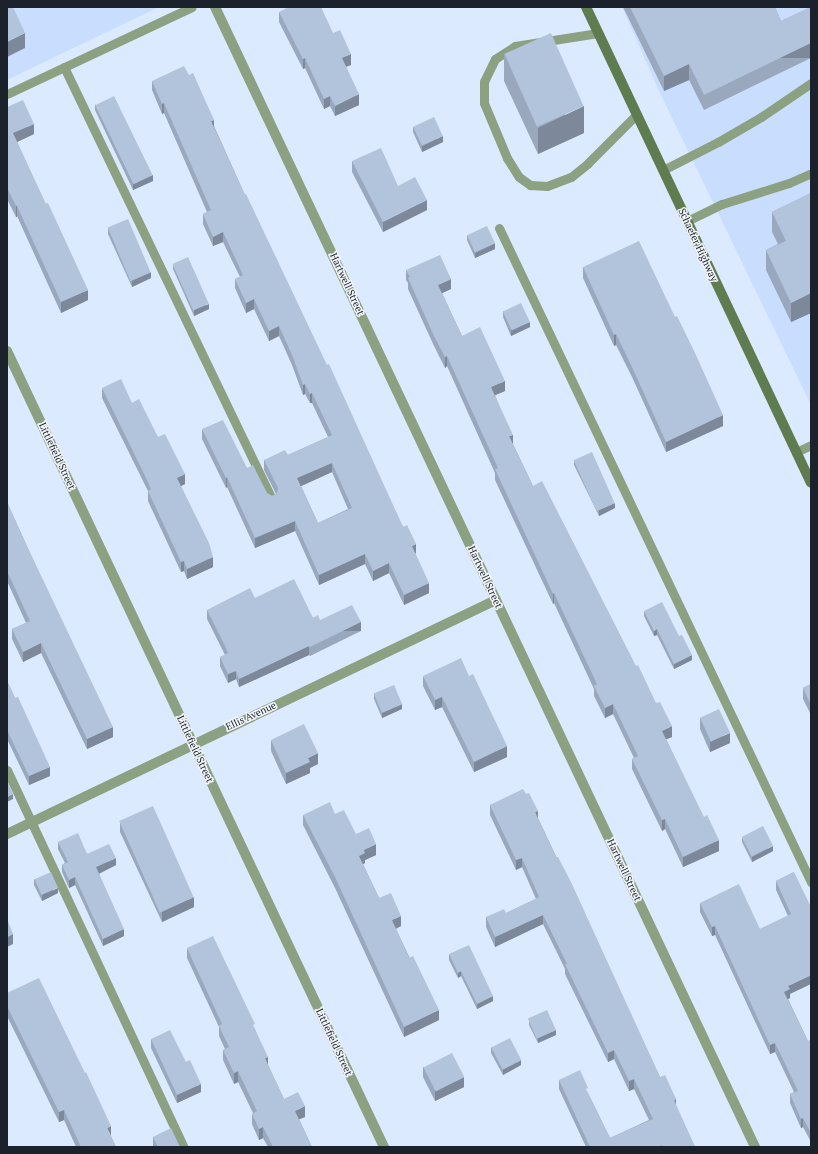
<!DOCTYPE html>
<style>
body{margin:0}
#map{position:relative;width:818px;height:1154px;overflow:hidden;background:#dceaff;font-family:"PT Serif",serif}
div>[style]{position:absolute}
.built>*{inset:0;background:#c9defe}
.lane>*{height:9px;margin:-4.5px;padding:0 4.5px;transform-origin:4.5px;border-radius:4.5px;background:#8ca082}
.street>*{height:10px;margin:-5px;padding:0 5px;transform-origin:5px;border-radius:5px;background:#8ca082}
.secondary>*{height:10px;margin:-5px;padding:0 5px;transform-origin:5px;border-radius:5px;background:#5f7c50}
.wall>*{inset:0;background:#99a8bd}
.shaded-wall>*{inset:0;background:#7d889a;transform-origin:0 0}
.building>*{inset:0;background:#b2c3dc;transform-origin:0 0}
span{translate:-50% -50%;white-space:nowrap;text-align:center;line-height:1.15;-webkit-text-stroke:3px #f3f6fb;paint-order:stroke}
.street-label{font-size:10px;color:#1c222b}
.frame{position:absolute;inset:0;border:8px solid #1c222b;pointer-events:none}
</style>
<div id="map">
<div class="built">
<i style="clip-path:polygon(7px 7px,159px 7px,7px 80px)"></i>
<i style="clip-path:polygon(622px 7px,811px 7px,811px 405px,659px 91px)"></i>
</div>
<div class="lane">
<i style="left:598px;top:33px;width:84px;rotate:171.1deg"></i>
<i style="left:515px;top:46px;width:24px;rotate:147deg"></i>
<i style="left:495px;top:59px;width:25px;rotate:116deg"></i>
<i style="left:484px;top:82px;width:21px;rotate:90deg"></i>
<i style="left:484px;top:103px;width:60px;rotate:67.3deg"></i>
<i style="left:507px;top:158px;width:22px;rotate:58deg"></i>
<i style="left:519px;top:177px;width:14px;rotate:36deg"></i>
<i style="left:530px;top:185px;width:17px;rotate:3deg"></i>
<i style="left:547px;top:186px;width:26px;rotate:-21deg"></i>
<i style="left:571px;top:177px;width:22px;rotate:-39deg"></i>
<i style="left:588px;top:163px;width:68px;rotate:-45deg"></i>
<i style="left:64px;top:67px;width:480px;rotate:64.3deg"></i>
<i style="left:7px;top:94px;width:204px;rotate:-25.2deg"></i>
<i style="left:663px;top:170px;width:62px;rotate:-27deg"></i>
<i style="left:718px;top:142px;width:50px;rotate:-30.2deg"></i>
<i style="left:761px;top:117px;width:60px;rotate:-34.2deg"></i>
<i style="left:687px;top:221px;width:39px;rotate:-26deg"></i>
<i style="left:722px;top:204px;width:70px;rotate:-17.4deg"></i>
<i style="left:789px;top:183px;width:24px;rotate:-24deg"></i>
<i style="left:499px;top:228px;width:725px;rotate:64.5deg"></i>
<i style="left:796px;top:452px;width:17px;rotate:-25deg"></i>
<i style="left:7px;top:770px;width:416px;rotate:64.9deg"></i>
</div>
<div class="street">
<i style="left:215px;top:7px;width:1261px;rotate:64.65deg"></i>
<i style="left:7px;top:351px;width:881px;rotate:64.66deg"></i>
<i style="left:7px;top:834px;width:542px;rotate:-25.57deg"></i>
</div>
<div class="secondary">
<i style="left:586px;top:7px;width:526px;rotate:64.7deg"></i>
</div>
<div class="wall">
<i style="clip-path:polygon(623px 7px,775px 7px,781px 21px,811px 7px,811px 58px,704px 110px,689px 80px,664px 91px)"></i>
<i style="clip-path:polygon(279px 12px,333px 33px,351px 65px,346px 67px,359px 105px,335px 116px,330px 106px,324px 109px,305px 68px,303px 69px,279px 22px)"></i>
<i style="clip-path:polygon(504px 54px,584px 133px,538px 154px,504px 81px)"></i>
<i style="clip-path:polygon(evenodd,152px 81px,214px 126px,245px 195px,403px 527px,416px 553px,415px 554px,429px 593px,404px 605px,389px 573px,373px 581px,365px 564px,319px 585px,295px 531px,255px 548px,227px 487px,226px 488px,202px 439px,202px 429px,247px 468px,267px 493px,272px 496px,276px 494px,264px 470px,264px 460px,288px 455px,328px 437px,312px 403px,310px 403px,305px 394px,303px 395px,292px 365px,279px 336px,269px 341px,254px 309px,246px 313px,235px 288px,235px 279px,240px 277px,223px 242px,213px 246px,203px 224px,203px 214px,207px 212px,164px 113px,162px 114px,152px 90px,152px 81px,332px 472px,348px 509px,318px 523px,301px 486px,332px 472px)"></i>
<i style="clip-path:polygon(95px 104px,153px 181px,133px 190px,95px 110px)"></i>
<i style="clip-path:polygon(7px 107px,34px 134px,17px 142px,88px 300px,61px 313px,17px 216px,16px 217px,7px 199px)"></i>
<i style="clip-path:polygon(413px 127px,443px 142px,422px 152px,413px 132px)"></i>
<i style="clip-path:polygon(352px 161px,398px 186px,427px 210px,383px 232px,352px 172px)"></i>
<i style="clip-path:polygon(811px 193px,811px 313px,791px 322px,766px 270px,766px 250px,778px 244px,772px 232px,772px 212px)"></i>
<i style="clip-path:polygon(108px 228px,151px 278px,132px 287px,108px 234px)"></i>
<i style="clip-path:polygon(467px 235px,495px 249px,475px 258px,467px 240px)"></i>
<i style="clip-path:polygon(173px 264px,209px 309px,194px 316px,173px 269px)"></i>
<i style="clip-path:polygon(583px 267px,675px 317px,723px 426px,666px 452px,632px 377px,616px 345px,614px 346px,583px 278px)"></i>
<i style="clip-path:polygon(406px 270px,451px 289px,442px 293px,462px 336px,505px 391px,495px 395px,513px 444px,533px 486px,672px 737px,666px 739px,719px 851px,683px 867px,665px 829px,662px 831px,632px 769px,632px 759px,634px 758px,613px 714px,605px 718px,594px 696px,594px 689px,554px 603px,553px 604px,495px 480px,495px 473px,447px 366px,445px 368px,434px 346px,408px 289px,408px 283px,406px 280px)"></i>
<i style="clip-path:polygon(503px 311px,530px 327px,511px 336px,503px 317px)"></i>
<i style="clip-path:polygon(102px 388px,132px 403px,158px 437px,185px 484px,181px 486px,213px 567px,187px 579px,184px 571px,181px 572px,148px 501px,148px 491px,146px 487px,102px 398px)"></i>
<i style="clip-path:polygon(574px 460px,615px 508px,599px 516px,574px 465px)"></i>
<i style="clip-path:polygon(7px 502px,113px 737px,87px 749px,41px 653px,23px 662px,12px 639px,12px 629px,26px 623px,7px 581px)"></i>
<i style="clip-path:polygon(255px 598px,320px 620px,361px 631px,310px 656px,309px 655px,239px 687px,236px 679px,228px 683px,220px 666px,220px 657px,225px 655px,207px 619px,207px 610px)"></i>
<i style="clip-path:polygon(644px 611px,679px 636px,692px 660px,674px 669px,657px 635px,654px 636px,644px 616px)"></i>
<i style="clip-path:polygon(423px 676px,507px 757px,474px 772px,442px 707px,435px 710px,423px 686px)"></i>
<i style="clip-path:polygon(7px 681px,15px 698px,50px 776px,29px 785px,7px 739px)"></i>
<i style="clip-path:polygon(811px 684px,811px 715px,803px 699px,803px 688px)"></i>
<i style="clip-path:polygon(374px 694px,402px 709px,382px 718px,374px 699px)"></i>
<i style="clip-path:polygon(700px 718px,730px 743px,710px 752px,700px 729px)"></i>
<i style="clip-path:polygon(271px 740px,318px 764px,310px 768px,310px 773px,286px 784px,271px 751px)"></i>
<i style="clip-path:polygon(526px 794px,538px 818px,660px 1077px,676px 1106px,695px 1147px,586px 1147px,559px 1089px,559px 1080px,588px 1093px,610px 1138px,649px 1120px,634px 1089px,629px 1091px,614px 1059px,608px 1062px,565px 974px,565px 969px,543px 924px,495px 947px,486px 927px,486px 917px,506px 913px,536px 899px,522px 867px,516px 870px,490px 815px,490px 805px)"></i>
<i style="clip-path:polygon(335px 814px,376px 855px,365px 860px,365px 863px,363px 864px,379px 898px,401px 926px,396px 929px,439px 1020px,404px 1037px,335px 888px,303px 825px,303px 815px)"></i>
<i style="clip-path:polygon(120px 822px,194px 907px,162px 922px,120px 832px)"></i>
<i style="clip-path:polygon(742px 837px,773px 851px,752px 862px,742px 842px)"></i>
<i style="clip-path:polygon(58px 842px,116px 865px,99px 874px,124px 936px,103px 946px,75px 885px,69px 888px,62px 872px,62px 865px,65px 863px,58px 849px)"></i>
<i style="clip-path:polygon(794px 872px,790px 998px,788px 999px,808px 1041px,811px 1040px,811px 1142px,803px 1127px,801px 1128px,790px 1103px,790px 1094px,794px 1092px,775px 1052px,770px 1054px,715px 935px,712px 936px,700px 912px,700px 903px,760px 929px,788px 916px,776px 890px,776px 881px)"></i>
<i style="clip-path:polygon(34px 879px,58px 893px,42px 901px,34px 885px)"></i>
<i style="clip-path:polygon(187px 948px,255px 1029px,268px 1065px,284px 1099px,305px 1117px,299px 1119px,312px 1147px,268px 1147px,263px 1138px,259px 1140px,252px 1124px,252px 1114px,253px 1113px,238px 1082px,234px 1084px,223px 1060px,223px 1050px,225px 1049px,219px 1036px,219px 1027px,187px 958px)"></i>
<i style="clip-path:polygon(449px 954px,493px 1001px,477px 1009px,461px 976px,458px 978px,449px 960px)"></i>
<i style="clip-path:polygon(7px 993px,111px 1136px,116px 1147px,76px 1147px,64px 1120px,59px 1122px,7px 1016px)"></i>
<i style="clip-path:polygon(529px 1020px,556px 1035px,538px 1043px,529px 1025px)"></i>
<i style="clip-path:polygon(151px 1039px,201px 1092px,177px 1103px,151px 1048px)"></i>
<i style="clip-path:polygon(491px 1047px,521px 1065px,503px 1075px,491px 1053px)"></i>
<i style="clip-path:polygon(423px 1067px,464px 1087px,435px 1101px,423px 1077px)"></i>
<i style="clip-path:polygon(153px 1137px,180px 1147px,153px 1147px)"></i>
</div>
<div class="shaded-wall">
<i style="clip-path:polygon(25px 33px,25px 48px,7px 57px,7px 42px)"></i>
<i style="left:811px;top:43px;width:15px;height:119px;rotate:90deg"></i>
<i style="clip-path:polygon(351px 54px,351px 65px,342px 68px,342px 58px)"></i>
<i style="clip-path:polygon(305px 58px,305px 68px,303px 69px,303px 59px)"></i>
<i style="clip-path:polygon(689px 64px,689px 80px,664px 91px,664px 76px)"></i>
<i style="clip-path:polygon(359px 94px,359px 105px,335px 116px,335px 106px)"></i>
<i style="clip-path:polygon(330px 96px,330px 106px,324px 109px,324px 99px)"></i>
<i style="clip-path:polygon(164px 103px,164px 113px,162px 114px,162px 104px)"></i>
<i style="clip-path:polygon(584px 106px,584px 133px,538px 154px,538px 128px)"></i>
<i style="clip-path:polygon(214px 120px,214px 130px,211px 121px)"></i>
<i style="clip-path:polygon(34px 124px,34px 134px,13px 144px,13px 133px)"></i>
<i style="clip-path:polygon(443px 136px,443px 142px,422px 152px,422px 146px)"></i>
<i style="clip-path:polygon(153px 175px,153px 181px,133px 190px,133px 184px)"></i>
<i style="clip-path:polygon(427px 200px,427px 210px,383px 232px,383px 222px)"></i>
<i style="left:16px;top:206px;width:1px;height:11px"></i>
<i style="clip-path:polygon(223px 232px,223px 242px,213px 246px,213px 237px)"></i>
<i style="clip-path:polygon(495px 243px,495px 249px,475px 258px,475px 253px)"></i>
<i style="clip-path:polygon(151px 272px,151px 278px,132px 287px,132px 281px)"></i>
<i style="clip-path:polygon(451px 279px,451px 289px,438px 295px,438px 285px)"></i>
<i style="clip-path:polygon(88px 290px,88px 300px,61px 313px,61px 302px)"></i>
<i style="clip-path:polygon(811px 293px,811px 313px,791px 322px,791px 303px)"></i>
<i style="clip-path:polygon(254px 299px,254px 309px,246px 313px,246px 303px)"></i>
<i style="clip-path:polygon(209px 304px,209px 309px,194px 316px,194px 310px)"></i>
<i style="clip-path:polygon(530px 322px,530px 327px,511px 336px,511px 330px)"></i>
<i style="clip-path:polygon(279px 326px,279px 336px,269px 341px,269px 331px)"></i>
<i style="clip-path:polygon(616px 334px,616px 345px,614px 346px,614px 335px)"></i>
<i style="clip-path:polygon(447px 356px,447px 366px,445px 368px,445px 357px)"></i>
<i style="clip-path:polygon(505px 381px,505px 391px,491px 397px,491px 387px)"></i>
<i style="clip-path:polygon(305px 384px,305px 394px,303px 395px,303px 385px)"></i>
<i style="left:312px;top:393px;width:10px;height:2px;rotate:90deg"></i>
<i style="clip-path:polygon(723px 415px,723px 426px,666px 452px,666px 442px)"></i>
<i style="clip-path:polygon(513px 435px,513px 445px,509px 436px)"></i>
<i style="clip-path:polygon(332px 463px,332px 472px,297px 488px,297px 478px)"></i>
<i style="clip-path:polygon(185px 474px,185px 484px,177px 488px,177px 478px)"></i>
<i style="clip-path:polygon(227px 477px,227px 487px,226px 488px,226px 478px)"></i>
<i style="clip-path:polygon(615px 503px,615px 508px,599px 516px,599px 510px)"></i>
<i style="clip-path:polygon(295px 521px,295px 531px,255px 548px,255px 538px)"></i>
<i style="clip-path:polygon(416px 544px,416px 553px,412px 556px,412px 546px)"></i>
<i style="clip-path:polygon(365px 554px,365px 564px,319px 585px,319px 575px)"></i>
<i style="clip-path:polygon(213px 557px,213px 567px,187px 579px,187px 569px)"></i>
<i style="clip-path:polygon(184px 561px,184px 571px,181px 572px,181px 562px)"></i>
<i style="clip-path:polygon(389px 563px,389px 573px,373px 581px,373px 571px)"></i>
<i style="clip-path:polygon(429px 583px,429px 593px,404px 605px,404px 595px)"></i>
<i style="clip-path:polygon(554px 593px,554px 603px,553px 604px,553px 594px)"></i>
<i style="left:361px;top:622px;width:9px;height:57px;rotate:90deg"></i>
<i style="clip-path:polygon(657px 629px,657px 635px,654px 636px,654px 631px)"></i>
<i style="clip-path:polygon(41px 643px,41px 653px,23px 662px,23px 652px)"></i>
<i style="clip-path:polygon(309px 646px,309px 655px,239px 687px,239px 679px)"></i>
<i style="clip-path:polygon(692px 655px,692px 660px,674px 669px,674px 664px)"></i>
<i style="clip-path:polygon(236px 671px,236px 679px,228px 683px,228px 674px)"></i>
<i style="clip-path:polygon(442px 697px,442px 707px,435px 710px,435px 700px)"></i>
<i style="clip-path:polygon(402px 704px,402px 709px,382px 718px,382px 712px)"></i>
<i style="clip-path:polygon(613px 704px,613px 714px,605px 718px,605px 708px)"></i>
<i style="clip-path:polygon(672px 726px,672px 737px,662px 741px,662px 731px)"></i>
<i style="clip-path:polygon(113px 727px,113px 737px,87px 749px,87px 739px)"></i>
<i style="clip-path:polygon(730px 733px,730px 743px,710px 752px,710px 742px)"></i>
<i style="clip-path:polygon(507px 746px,507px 757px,474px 772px,474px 762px)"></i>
<i style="clip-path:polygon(318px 753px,318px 764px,310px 768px,310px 773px,286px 784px,286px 773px,308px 758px)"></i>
<i style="clip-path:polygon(50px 767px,50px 776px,29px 785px,29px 776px)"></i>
<i style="clip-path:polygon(13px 794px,13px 799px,7px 802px,7px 797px)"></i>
<i style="clip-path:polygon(538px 811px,538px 820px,535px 812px)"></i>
<i style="clip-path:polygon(665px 819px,665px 829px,662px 831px,662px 820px)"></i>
<i style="clip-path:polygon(719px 840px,719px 851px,683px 867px,683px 857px)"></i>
<i style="clip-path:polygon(376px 844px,376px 855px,365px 860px,365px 863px,359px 866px,359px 856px,364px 850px)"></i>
<i style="clip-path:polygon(773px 846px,773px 851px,752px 862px,752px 857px)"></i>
<i style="clip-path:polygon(116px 858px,116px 865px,96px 875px,96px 867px)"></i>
<i style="clip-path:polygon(522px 858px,522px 867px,516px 870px,516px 860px)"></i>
<i style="clip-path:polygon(75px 877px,75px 885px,69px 888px,69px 880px)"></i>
<i style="clip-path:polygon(58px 888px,58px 893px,42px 901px,42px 895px)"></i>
<i style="clip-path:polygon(194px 897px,194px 907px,162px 922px,162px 912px)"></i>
<i style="clip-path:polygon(543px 915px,543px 924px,495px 947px,495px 937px)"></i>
<i style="clip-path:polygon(401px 916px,401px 926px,392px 930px,392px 920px)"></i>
<i style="clip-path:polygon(715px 926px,715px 935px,712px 936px,712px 927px)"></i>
<i style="clip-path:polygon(124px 929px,124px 936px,103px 946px,103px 939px)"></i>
<i style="clip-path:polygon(13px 934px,13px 944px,7px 947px,7px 937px)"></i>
<i style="clip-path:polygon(461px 971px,461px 976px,458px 978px,458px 973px)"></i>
<i style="clip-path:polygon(811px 975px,811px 984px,790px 994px,790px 998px,784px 1001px,784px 992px,788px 986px)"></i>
<i style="clip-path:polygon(493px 996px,493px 1001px,477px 1009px,477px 1004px)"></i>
<i style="clip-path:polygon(439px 1010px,439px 1020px,404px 1037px,404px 1027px)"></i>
<i style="clip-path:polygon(556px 1030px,556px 1035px,538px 1043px,538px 1038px)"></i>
<i style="clip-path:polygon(775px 1043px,775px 1052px,770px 1054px,770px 1045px)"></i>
<i style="clip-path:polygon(614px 1050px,614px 1059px,608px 1062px,608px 1053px)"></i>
<i style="clip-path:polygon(268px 1057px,268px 1067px,265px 1058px)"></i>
<i style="clip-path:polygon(521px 1060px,521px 1065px,503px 1075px,503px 1069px)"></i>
<i style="clip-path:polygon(238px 1071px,238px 1082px,234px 1084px,234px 1073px)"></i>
<i style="clip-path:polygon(464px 1077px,464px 1087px,435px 1101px,435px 1091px)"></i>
<i style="clip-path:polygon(634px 1079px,634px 1089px,629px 1091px,629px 1081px)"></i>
<i style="clip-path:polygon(201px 1084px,201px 1092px,177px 1103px,177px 1095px)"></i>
<i style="clip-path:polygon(676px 1099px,676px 1108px,674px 1100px)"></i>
<i style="clip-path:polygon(305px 1106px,305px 1117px,295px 1121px,295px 1111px)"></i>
<i style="clip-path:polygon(64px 1110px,64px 1120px,59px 1122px,59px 1112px)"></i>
<i style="clip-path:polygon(803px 1118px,803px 1127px,801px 1128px,801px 1119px)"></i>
<i style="clip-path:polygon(111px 1126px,111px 1136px,107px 1128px)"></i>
<i style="clip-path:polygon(263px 1127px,263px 1138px,259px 1140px,259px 1129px)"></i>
</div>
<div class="building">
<i style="clip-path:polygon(7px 7px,13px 7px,25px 33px,7px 42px)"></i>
<i style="clip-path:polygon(289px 7px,321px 7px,333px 33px,340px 30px,351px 54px,342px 58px,359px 94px,335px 106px,330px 96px,324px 99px,305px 58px,303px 59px,279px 12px)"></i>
<i style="clip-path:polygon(630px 7px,775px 7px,781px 21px,811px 7px,811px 43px,704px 95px,689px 64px,664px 76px)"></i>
<i style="left:551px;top:33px;width:80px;height:51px;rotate:66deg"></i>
<i style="clip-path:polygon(evenodd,184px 66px,189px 75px,193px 73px,214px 120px,211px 121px,245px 195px,246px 194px,327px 365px,329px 364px,403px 527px,407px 525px,416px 544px,412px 546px,429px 583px,404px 595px,389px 563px,373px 571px,365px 554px,319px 575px,295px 521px,255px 538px,227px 477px,226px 478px,202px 429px,223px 420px,247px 468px,253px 465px,267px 493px,272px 496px,277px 493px,278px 488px,264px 460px,285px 450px,288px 455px,332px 435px,312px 393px,310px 394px,305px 384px,303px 385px,292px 355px,279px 326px,269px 331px,254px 299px,246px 303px,235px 279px,243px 275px,223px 232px,213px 237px,203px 214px,211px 210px,164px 103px,162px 104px,152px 81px,184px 66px,332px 463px,352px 508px,318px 523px,297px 478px,332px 463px)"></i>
<i style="left:114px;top:96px;width:88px;height:21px;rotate:64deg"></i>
<i style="clip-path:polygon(23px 100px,34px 124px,13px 133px,46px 204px,48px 203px,88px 290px,61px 302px,17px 206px,16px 206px,7px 188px,7px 107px)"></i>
<i style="left:434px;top:117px;width:21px;height:23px;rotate:65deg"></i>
<i style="clip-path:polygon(381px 148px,398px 186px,415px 177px,427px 200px,383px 222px,352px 161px)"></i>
<i style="clip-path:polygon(811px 193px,811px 294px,811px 293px,791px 303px,766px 250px,786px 241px,772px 212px)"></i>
<i style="left:128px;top:219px;width:58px;height:22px;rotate:67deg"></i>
<i style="left:487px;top:226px;width:19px;height:22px;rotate:65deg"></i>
<i style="clip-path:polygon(639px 241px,675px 317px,677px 316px,695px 353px,723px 415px,666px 442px,632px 367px,616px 334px,614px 335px,583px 267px)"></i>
<i style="clip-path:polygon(440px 255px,451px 279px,438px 285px,462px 336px,480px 327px,505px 381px,491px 387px,513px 435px,509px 436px,533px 486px,542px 481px,636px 666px,638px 665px,656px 703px,660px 702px,672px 726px,662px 731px,704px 817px,707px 815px,719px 840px,683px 857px,665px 819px,662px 820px,632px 759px,638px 756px,613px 704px,605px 708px,594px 686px,597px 684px,554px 593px,553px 594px,495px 469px,498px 468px,447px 356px,445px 357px,434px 336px,408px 278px,410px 277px,406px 270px)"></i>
<i style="left:188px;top:257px;width:51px;height:17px;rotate:66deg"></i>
<i style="left:521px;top:303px;width:21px;height:20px;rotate:65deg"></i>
<i style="clip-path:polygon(121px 379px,132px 403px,139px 399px,158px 437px,165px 434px,185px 474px,177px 478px,209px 543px,213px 557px,187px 569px,184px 561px,181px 562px,148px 491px,151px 489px,146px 478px,102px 388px)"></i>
<i style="left:592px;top:452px;width:56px;height:20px;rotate:66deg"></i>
<i style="clip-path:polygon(7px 502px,25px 542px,113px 727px,87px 739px,41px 643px,23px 652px,12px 629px,30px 621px,7px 571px)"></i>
<i style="clip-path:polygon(294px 579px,313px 618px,318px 615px,320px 620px,352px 605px,361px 622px,310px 647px,309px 646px,239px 679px,236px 671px,228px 674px,220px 657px,228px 653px,225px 646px,207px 610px,250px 588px,255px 598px)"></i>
<i style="clip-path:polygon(662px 602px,679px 636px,682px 635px,692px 655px,674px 664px,657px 629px,654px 631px,644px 611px)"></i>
<i style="clip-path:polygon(461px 658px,469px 676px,473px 674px,507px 746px,474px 762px,442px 697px,435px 700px,423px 676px)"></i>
<i style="clip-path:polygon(7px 681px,15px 698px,18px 697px,50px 767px,29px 776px,7px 730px)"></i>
<i style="clip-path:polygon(811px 684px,811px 705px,803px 688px)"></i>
<i style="left:394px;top:685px;width:21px;height:22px;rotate:67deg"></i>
<i style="left:719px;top:709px;width:26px;height:21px;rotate:65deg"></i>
<i style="clip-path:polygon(304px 724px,318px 753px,308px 758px,310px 762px,286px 773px,271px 740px)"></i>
<i style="clip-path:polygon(7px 780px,13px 794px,7px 797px)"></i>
<i style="clip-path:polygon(523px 789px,526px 794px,529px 793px,538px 811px,535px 812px,556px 857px,558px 857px,571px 882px,660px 1077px,665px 1075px,676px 1099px,674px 1100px,695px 1147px,663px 1147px,662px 1145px,657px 1147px,590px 1147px,559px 1080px,580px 1070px,588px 1088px,586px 1089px,610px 1138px,653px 1119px,634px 1079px,629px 1081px,614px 1050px,608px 1053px,565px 964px,567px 964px,543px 915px,495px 937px,486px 917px,504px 909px,506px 913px,539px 897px,522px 858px,516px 860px,490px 805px)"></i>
<i style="clip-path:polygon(330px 802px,335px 814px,344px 810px,356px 834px,369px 828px,376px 844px,364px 850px,365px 853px,359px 856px,379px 898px,391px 893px,401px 916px,392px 920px,409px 958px,413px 956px,439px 1010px,404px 1027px,335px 877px,303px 815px)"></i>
<i style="left:153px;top:806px;width:100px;height:37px;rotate:66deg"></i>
<i style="left:763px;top:826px;width:22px;height:24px;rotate:63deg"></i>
<i style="clip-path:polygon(78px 833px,87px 854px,109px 844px,116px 858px,96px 867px,124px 929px,103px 939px,75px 877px,69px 880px,62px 865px,68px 862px,58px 842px)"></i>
<i style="left:51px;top:872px;width:17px;height:18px;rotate:66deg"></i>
<i style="clip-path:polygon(794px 872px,811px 907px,811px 975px,788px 986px,790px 989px,784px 992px,808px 1041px,811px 1040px,811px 1133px,803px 1118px,801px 1119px,790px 1094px,798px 1091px,775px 1043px,770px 1045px,715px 926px,712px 927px,700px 903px,739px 884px,760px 929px,791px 914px,776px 881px)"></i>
<i style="clip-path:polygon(7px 919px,13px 934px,7px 937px)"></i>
<i style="clip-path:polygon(213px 936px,255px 1024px,253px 1025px,268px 1057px,265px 1058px,284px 1099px,298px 1092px,305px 1106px,295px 1111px,312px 1147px,273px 1147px,263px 1127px,259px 1129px,252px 1114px,257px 1111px,238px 1071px,234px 1073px,223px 1050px,229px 1047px,219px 1026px,222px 1024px,187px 948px)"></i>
<i style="clip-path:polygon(469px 945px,493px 996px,477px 1004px,461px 971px,458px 973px,449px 954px)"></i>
<i style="clip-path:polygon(39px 978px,85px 1073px,86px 1072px,111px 1126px,107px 1128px,116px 1147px,81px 1147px,64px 1110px,59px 1112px,7px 1006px,7px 993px)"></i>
<i style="left:547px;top:1010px;width:22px;height:21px;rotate:66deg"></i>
<i style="clip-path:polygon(170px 1030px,186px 1062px,190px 1060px,201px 1084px,177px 1095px,151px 1039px)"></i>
<i style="left:510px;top:1038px;width:25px;height:21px;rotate:63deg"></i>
<i style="left:452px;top:1053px;width:27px;height:32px;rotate:63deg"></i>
<i style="clip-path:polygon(171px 1128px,180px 1147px,158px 1147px,153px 1137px)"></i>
</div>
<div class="street-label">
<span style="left:698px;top:245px;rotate:65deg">Schaefer Highway</span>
<span style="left:347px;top:284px;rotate:65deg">Hartwell Street</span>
<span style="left:57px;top:456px;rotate:65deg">Littlefield Street</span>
<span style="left:485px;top:577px;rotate:65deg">Hartwell Street</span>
<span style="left:251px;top:716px;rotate:-25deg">Ellis Avenue</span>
<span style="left:195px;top:749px;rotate:65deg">Littlefield Street</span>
<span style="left:624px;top:870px;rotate:65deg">Hartwell Street</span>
<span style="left:334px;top:1042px;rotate:65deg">Littlefield Street</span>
</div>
<div class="frame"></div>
</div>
